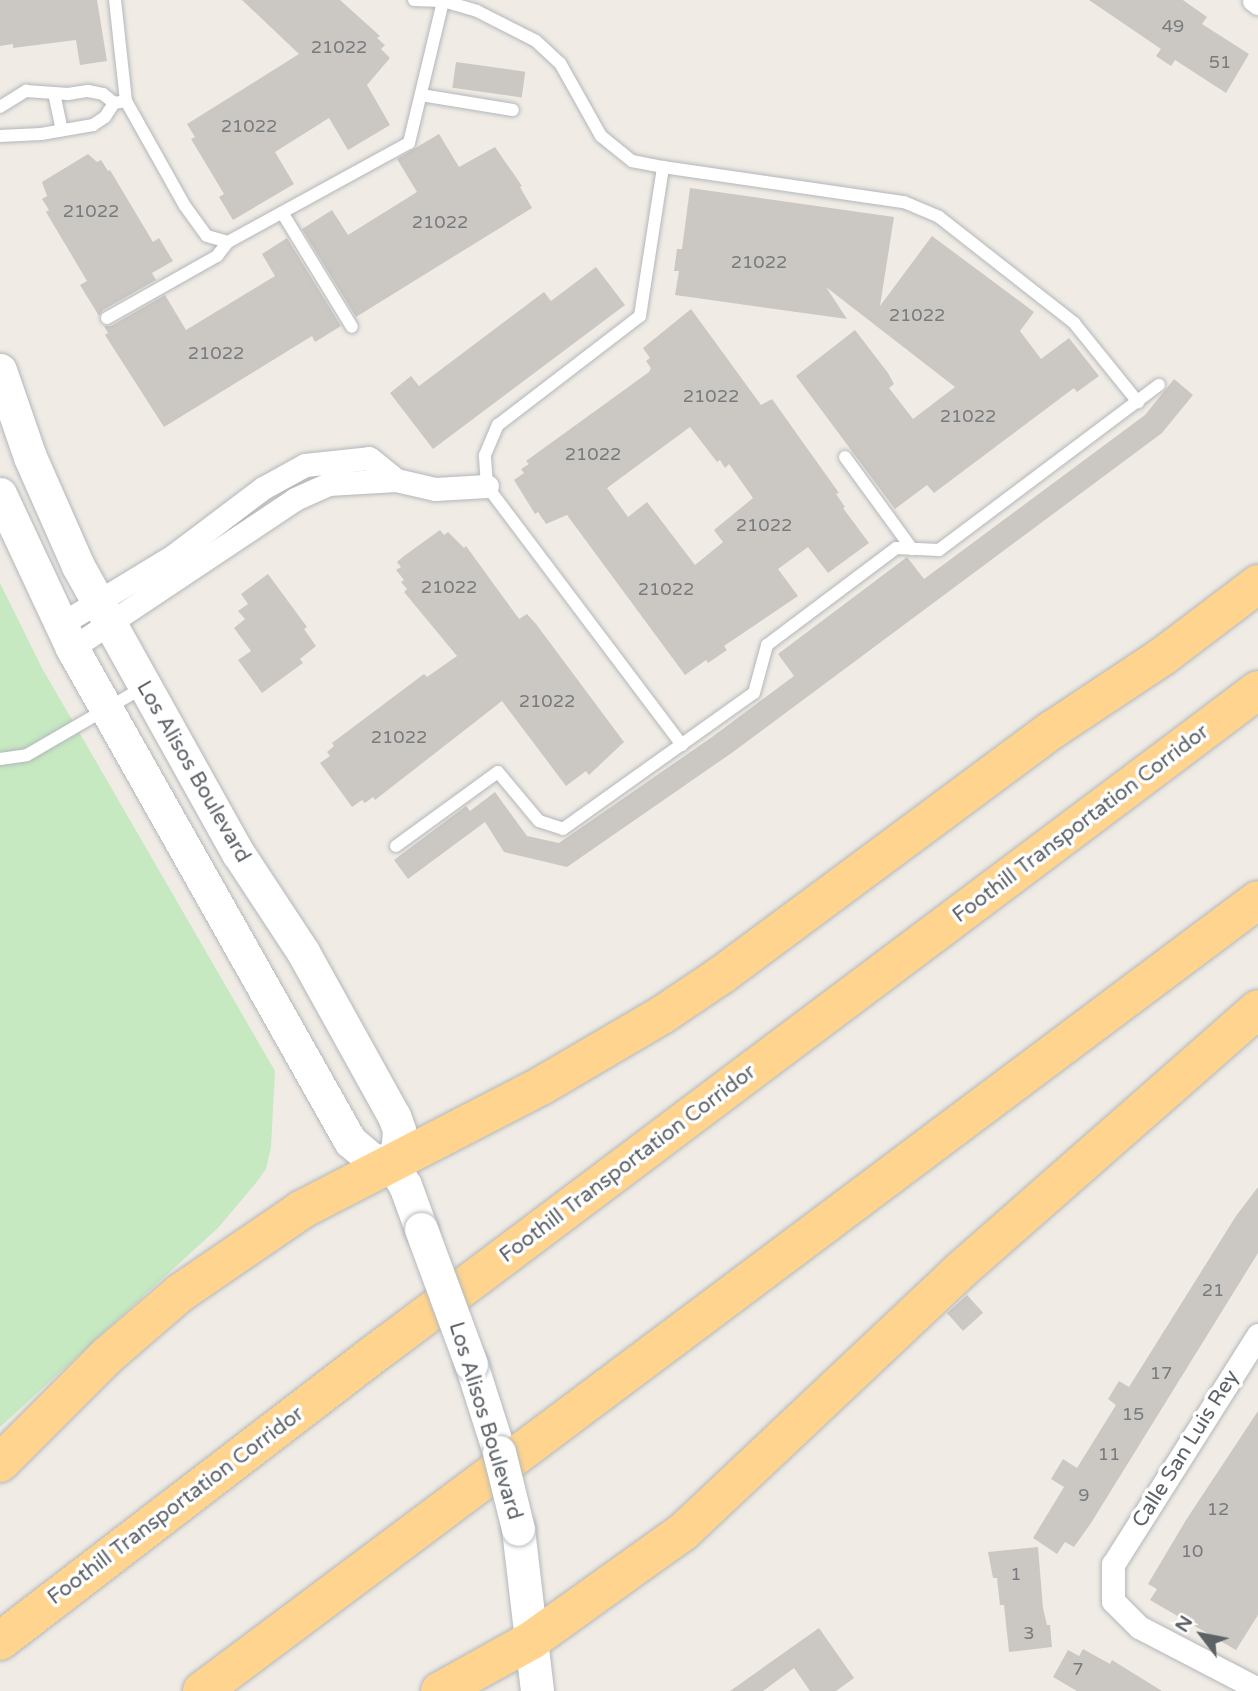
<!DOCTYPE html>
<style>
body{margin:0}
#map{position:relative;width:1258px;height:1691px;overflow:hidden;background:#f0ece5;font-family:"Varela Round",sans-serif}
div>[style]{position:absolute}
.green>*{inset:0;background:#c6e9c1}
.building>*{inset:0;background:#cbc7c2;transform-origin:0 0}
.roads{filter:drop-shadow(0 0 2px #b3b7bb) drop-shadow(0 0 2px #b3b7bb)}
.lane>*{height:12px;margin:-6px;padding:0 6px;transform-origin:6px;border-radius:6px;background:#fff}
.street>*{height:23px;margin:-11.5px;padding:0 11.5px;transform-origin:11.5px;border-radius:11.5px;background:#fff}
.secondary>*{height:33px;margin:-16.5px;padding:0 16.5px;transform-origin:16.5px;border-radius:16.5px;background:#fff}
.highway>*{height:38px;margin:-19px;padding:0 19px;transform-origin:19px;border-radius:19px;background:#ffd48e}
.bridges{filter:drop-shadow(0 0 2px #b4b9be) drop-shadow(0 0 2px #b4b9be)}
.secondary-bridge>*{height:33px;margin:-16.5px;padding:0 16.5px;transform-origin:16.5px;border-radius:16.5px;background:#fff}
span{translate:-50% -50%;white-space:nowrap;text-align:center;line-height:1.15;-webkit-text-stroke:7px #fff;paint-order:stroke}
.number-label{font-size:18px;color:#787b7e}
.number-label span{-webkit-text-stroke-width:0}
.street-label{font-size:21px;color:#5d6267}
.north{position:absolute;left:1167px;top:1600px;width:70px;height:70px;-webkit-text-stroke:5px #fff;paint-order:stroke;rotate:302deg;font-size:19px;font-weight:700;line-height:28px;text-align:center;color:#5d6267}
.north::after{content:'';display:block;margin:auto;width:24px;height:32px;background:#5d6267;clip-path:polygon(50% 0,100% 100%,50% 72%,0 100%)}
</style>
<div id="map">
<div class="green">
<i style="clip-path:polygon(0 583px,42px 668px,275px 1071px,271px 1147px,266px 1169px,256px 1183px,218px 1228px,0 1427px)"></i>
</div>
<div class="building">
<i style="clip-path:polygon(0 0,97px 0,107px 61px,80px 65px,76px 40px,13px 48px,13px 44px,0 46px)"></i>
<i style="clip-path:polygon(242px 0,340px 0,380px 36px,377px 38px,385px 45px,381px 49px,390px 58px,367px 85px,390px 125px,348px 150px,329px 118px,275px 152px,294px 184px,233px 220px,219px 197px,224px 194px,191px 139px,195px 137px,187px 124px,299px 54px)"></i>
<i style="clip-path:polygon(1089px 0,1183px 0,1207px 17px,1202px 24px,1249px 54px,1226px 93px,1175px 60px,1171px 66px,1156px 56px,1161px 49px)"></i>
<i style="left:456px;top:62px;width:70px;height:26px;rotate:8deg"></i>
<i style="clip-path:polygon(439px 134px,459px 167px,495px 147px,522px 186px,520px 187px,532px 208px,356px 317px,302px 229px,332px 210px,348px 235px,417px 192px,397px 159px)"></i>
<i style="clip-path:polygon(88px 154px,97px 162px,101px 160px,108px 171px,110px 170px,153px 242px,159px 238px,173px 261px,152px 273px,156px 280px,103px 310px,99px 316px,80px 285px,87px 281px,46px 212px,49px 210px,42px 199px,47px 196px,42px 182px)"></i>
<i style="clip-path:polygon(690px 188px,894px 217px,880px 306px,932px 236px,1034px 312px,1020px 331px,1041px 359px,1069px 338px,1099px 376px,1077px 392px,1074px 388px,934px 493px,927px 485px,895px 509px,796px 376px,855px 330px,888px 373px,894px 384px,889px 388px,913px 419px,955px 387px,826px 287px,847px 319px,675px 295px,679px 271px,674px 271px,677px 249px,682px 249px)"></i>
<i style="clip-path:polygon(287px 238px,341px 326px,315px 342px,312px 336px,164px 427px,105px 335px,108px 333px,104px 326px,111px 326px,165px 295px,186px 330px,275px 276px,262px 254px)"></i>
<i style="clip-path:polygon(596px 267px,625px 305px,433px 449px,390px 393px,411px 376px,419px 386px,544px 292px,551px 301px)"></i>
<i style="clip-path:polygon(evenodd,691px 309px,761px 405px,772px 399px,839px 493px,836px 494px,845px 507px,843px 508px,869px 543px,828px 573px,808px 547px,778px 569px,798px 596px,724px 646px,727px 650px,708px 663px,706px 660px,685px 675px,567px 515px,546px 524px,538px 512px,535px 514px,514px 480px,524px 473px,521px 469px,529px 464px,526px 461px,649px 372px,651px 368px,646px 361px,650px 358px,643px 348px,691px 309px,690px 427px,717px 462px,720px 460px,725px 468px,729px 464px,753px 498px,714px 530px,723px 542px,695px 565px,647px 502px,628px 517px,607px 488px,690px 427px)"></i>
<i style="clip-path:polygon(1174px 379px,1193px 395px,1162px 433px,733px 752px,567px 867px,504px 852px,485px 822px,408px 879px,394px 860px,466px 806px,470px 811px,495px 792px,527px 836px,559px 843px,712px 737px,794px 676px,778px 654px,907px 557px,924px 579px,1145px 415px)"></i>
<i style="clip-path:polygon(440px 530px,444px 535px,448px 532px,464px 548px,466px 546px,519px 619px,527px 614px,536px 624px,624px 742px,589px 775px,586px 771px,566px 786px,502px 701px,375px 800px,373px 797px,365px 803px,362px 800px,352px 807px,320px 763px,330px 756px,327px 752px,334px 746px,332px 743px,424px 674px,427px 677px,457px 656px,404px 592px,407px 589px,401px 582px,404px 580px,396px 570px,401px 567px,397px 562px,404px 556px)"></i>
<i style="clip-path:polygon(268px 574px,307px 627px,304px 629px,316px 646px,300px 659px,303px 663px,262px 693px,238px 660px,251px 651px,234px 628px,245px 619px,238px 611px,248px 604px,241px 594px)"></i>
<i style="clip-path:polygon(1258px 1187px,1258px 1253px,1091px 1523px,1074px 1547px,1065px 1542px,1057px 1554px,1033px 1538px,1064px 1487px,1051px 1479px,1063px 1459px,1077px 1468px,1116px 1405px,1108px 1399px,1119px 1381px,1129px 1387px,1236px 1216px)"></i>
<i style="left:967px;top:1295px;width:24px;height:27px;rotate:48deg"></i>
<i style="clip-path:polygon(1258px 1411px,1258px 1615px,1236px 1650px,1150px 1600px,1157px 1589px,1148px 1584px,1186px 1520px)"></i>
<i style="clip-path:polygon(1038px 1547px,1043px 1608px,1047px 1625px,1050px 1625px,1052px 1647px,1009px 1652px,1004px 1605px,1000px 1605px,997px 1578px,993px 1578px,988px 1552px)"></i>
<i style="clip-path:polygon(819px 1628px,854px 1678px,836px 1691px,810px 1691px,794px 1668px,763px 1691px,730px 1691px)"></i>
<i style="clip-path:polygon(1083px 1649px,1110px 1664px,1112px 1660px,1162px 1691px,1077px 1691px,1053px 1677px,1068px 1650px,1079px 1656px)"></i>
</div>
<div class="roads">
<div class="lane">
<i style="left:115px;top:0;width:102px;rotate:83.8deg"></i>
<i style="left:126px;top:101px;width:120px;rotate:60.7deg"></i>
<i style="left:185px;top:206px;width:37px;rotate:54deg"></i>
<i style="left:207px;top:236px;width:22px;rotate:16deg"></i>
<i style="left:228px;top:242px;width:206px;rotate:-28.7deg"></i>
<i style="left:409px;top:143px;width:146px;rotate:-76.5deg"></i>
<i style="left:443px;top:1px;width:29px;rotate:-178deg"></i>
<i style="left:443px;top:1px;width:35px;rotate:16deg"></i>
<i style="left:477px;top:11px;width:66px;rotate:27deg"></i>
<i style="left:536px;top:41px;width:33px;rotate:43deg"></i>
<i style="left:560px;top:63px;width:84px;rotate:60.7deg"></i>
<i style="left:601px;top:136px;width:40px;rotate:39deg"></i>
<i style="left:632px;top:161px;width:32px;rotate:11deg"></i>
<i style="left:54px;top:93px;width:38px;rotate:78deg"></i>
<i style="left:421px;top:95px;width:93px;rotate:9.3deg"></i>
<i style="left:0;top:107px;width:31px;rotate:-32deg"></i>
<i style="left:26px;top:91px;width:42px;rotate:4.1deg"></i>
<i style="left:68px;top:94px;width:20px;rotate:-9deg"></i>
<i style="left:88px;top:91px;width:15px;rotate:11deg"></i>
<i style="left:103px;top:94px;width:14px;rotate:39deg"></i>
<i style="left:0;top:136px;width:41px;rotate:-2.8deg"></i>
<i style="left:41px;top:134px;width:53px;rotate:-9.8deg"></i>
<i style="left:93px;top:125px;width:14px;rotate:-34deg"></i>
<i style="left:105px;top:117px;width:17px;rotate:-57deg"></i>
<i style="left:114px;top:103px;width:12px;rotate:-9deg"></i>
<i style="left:283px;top:214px;width:132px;rotate:58.6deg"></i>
<i style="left:107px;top:318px;width:126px;rotate:-29.4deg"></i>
<i style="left:217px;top:256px;width:18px;rotate:-52deg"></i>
<i style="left:845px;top:457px;width:114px;rotate:53.9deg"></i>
<i style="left:682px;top:745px;width:324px;rotate:-127deg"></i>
<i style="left:487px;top:486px;width:31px;rotate:-94deg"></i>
<i style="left:485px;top:455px;width:33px;rotate:-67deg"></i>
<i style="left:498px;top:425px;width:179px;rotate:-37.5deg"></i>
<i style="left:640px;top:316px;width:151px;rotate:-81.2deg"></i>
<i style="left:663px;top:167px;width:244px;rotate:8.3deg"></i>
<i style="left:904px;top:202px;width:38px;rotate:23deg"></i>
<i style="left:939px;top:217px;width:172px;rotate:38.1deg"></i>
<i style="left:1074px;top:323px;width:102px;rotate:51deg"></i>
<i style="left:0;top:759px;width:27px;rotate:-8deg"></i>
<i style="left:27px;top:755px;width:135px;rotate:-30.2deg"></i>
<i style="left:396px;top:846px;width:126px;rotate:-36deg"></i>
<i style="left:498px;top:772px;width:64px;rotate:50.1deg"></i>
<i style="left:539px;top:821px;width:25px;rotate:18deg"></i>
<i style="left:563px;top:829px;width:234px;rotate:-35.5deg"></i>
<i style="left:754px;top:693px;width:50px;rotate:-74.8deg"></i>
<i style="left:767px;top:645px;width:161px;rotate:-36.9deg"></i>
<i style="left:896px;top:548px;width:43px;rotate:2.7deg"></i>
<i style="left:939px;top:550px;width:275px;rotate:-36.9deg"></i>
</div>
<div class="street">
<i style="left:1254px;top:0;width:5px;rotate:37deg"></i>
<i style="left:61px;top:624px;width:131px;rotate:-31.3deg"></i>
<i style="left:173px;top:556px;width:113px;rotate:-37.1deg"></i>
<i style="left:263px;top:488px;width:48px;rotate:-28.7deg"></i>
<i style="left:305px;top:465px;width:64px;rotate:-6.2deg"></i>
<i style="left:369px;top:458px;width:35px;rotate:39deg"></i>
<i style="left:72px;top:648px;width:268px;rotate:-33.7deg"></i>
<i style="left:295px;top:499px;width:36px;rotate:-24deg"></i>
<i style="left:328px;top:484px;width:68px;rotate:-3.4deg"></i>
<i style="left:396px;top:480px;width:40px;rotate:13deg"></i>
<i style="left:435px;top:489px;width:52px;rotate:-3.3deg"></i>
<i style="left:1258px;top:1335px;width:271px;rotate:122.3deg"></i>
<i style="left:1113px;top:1564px;width:37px;rotate:90deg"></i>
<i style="left:1113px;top:1601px;width:37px;rotate:45deg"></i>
<i style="left:1139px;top:1627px;width:134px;rotate:27.5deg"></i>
</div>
<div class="secondary">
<i style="left:0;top:370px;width:92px;rotate:71deg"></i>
<i style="left:30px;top:457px;width:119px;rotate:66.2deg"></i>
<i style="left:78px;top:566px;width:329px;rotate:60.9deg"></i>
<i style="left:238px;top:853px;width:118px;rotate:56.7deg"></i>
<i style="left:303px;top:952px;width:188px;rotate:61deg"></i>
<i style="left:394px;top:1116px;width:15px;rotate:70deg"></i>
<i style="left:399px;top:1130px;width:15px;rotate:94deg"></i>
<i style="left:398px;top:1145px;width:18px;rotate:112deg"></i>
<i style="left:0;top:494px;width:170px;rotate:64.9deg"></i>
<i style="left:72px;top:648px;width:566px;rotate:60.58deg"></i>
<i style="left:350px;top:1141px;width:30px;rotate:40deg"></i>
<i style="left:373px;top:1160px;width:18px;rotate:6deg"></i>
<i style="left:391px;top:1162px;width:27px;rotate:59deg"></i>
<i style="left:405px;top:1185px;width:47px;rotate:70deg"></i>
<i style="left:471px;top:1364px;width:92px;rotate:72.3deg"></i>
<i style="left:518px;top:1529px;width:163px;rotate:83.3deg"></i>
</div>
<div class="highway">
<i style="left:0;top:1463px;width:151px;rotate:-45deg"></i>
<i style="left:107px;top:1356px;width:96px;rotate:-40.8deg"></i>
<i style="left:180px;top:1293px;width:147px;rotate:-34.4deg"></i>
<i style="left:301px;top:1210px;width:270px;rotate:-27.3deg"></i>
<i style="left:541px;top:1086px;width:140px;rotate:-30.4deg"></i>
<i style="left:662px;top:1015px;width:73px;rotate:-33.9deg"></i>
<i style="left:723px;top:974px;width:410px;rotate:-36.6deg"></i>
<i style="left:1052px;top:730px;width:132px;rotate:-33.6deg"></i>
<i style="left:1162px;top:657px;width:121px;rotate:-37.2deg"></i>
<i style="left:0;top:1641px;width:485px;rotate:-37.5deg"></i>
<i style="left:385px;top:1346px;width:1092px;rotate:-36.92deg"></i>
<i style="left:202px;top:1691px;width:1319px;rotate:-36.84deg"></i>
<i style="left:440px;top:1691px;width:105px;rotate:-29deg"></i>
<i style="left:532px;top:1640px;width:186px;rotate:-35.6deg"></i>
<i style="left:683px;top:1532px;width:382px;rotate:-43.3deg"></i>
<i style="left:961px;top:1270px;width:395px;rotate:-41.3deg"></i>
</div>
</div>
<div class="bridges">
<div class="secondary-bridge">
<i style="left:421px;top:1229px;width:144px;rotate:69.7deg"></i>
<i style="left:499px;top:1452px;width:79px;rotate:76.1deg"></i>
</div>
</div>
<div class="number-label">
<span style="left:1173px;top:26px">49</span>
<span style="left:339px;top:47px">21022</span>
<span style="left:1220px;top:62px">51</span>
<span style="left:249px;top:126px">21022</span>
<span style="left:91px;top:211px">21022</span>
<span style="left:440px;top:222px">21022</span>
<span style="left:759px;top:262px">21022</span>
<span style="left:917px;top:315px">21022</span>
<span style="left:216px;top:353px">21022</span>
<span style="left:711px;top:396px">21022</span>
<span style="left:968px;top:416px">21022</span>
<span style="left:593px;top:454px">21022</span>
<span style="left:764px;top:525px">21022</span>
<span style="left:449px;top:587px">21022</span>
<span style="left:666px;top:589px">21022</span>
<span style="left:547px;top:701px">21022</span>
<span style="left:399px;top:737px">21022</span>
<span style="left:1213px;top:1290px">21</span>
<span style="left:1161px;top:1373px">17</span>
<span style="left:1133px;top:1414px">15</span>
<span style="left:1109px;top:1454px">11</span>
<span style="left:1084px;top:1495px">9</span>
<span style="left:1218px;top:1509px">12</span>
<span style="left:1192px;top:1551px">10</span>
<span style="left:1016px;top:1574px">1</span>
<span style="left:1029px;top:1633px">3</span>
<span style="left:1078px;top:1669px">7</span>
</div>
<div class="street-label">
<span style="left:193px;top:772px;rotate:60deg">Los Alisos Boulevard</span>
<span style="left:1081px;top:824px;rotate:-37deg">Foothill Transportation Corridor</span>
<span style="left:628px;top:1164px;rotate:-37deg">Foothill Transportation Corridor</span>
<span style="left:485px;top:1421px;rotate:73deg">Los Alisos Boulevard</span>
<span style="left:1186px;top:1449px;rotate:-58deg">Calle San Luis Rey</span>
<span style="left:176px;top:1506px;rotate:-37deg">Foothill Transportation Corridor</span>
</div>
<div class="north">N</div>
</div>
